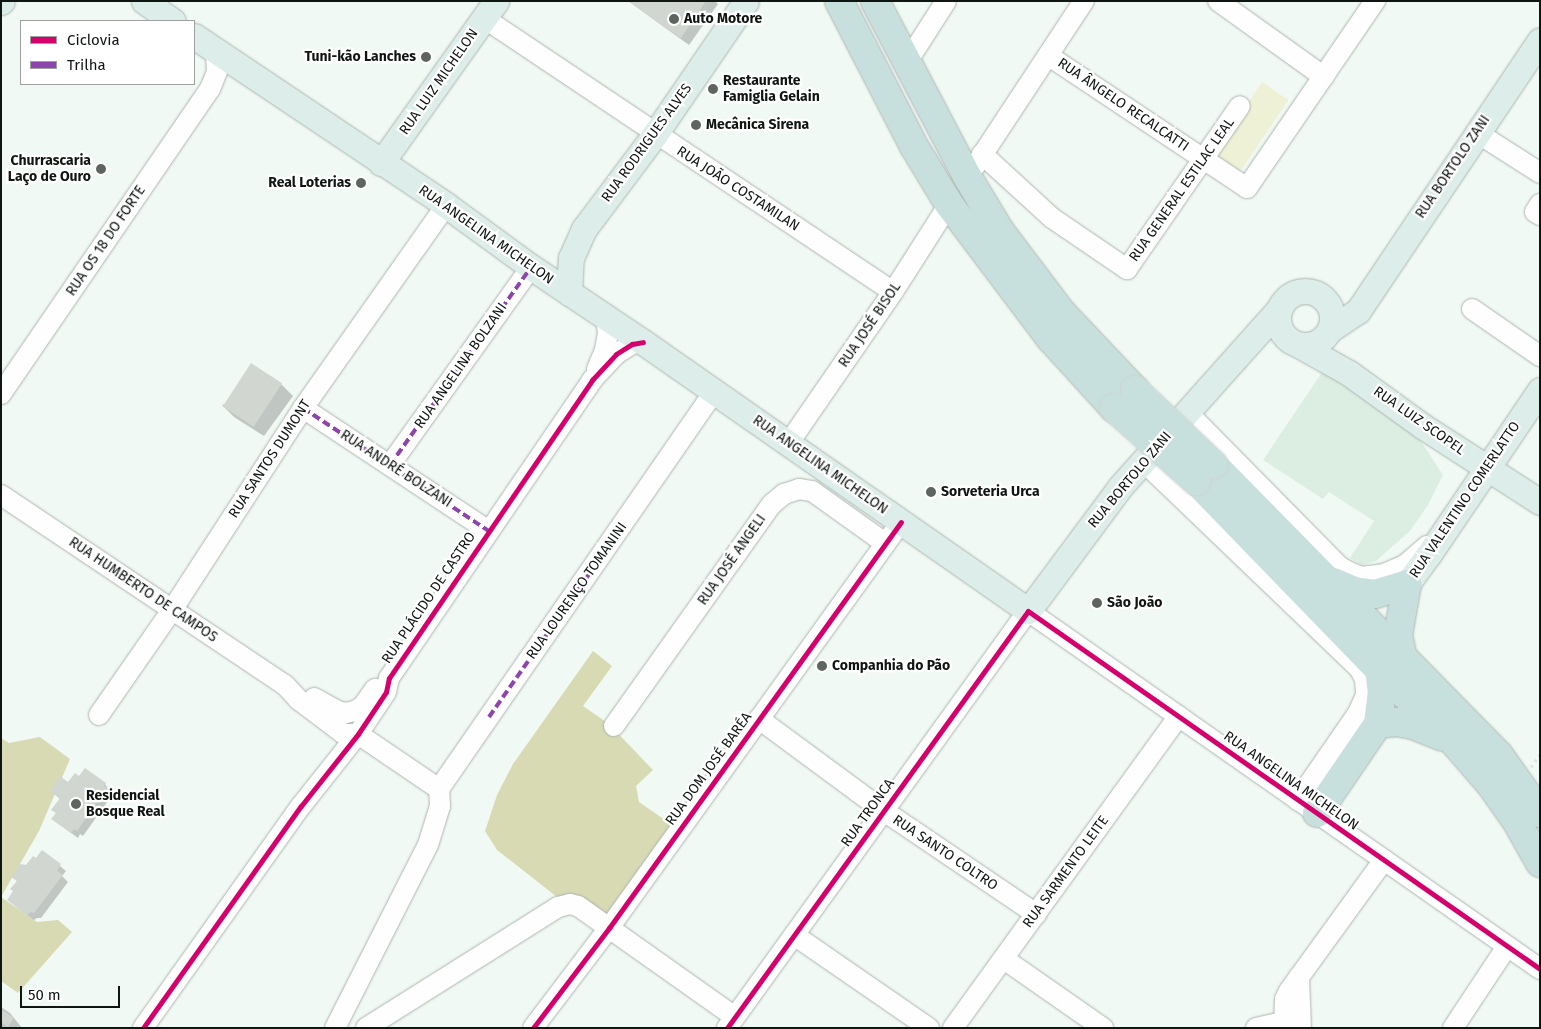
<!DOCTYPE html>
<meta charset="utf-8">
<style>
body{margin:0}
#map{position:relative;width:1541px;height:1029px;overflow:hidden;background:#f0f9f3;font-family:"Fira Sans",sans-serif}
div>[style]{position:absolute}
.built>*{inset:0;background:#dceee2}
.green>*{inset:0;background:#eef1d6;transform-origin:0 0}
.forest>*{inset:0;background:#d8dab4}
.shadow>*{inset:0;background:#0003}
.building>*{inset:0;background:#d1d6d1;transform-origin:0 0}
.path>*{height:2.5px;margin-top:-1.25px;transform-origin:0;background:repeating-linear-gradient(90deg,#e0e3e1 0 2.5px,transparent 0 6.5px)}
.roads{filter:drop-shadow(0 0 1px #aeb5b0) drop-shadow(0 0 1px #aeb5b0)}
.minor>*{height:20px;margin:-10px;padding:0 10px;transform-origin:10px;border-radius:10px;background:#fdfefd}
.major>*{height:25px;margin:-12.5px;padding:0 12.5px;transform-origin:12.5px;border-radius:12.5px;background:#dcedea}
.major>.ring{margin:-12.5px;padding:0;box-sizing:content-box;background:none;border:25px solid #dcedea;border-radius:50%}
.highway>*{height:28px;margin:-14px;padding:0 14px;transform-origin:14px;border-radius:14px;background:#c7e0de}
.bridges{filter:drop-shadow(0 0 1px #ced2d0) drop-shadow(0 0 1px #ced2d0)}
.highway-bridge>*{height:28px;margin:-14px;padding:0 14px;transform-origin:14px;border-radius:14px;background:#c7e0de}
.quiet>*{height:4px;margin-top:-2px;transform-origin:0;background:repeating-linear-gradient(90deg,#8e44ad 0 8px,transparent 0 12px)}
.cycleway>*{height:5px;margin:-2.5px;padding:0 2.5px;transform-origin:2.5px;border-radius:2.5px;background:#d6006c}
.dots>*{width:14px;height:14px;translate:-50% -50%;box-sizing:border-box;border:2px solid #fff;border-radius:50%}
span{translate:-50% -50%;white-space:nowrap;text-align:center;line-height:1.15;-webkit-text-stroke:4.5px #fff;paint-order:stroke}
.poi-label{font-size:14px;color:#0f1511;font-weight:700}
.left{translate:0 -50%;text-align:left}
.right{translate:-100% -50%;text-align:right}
.street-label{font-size:14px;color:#0f1511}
.frame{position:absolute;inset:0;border:2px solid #0f1511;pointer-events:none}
.legend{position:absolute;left:20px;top:20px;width:175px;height:65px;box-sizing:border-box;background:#fff;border:1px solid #9fa1a0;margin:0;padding:6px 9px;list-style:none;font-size:15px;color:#0f1511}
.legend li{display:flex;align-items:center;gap:10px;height:25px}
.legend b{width:25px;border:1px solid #9fa1a0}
.scale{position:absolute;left:20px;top:986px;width:100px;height:22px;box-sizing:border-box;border:2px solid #0f1511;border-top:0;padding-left:6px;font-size:15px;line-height:18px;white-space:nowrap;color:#0f1511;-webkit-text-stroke:4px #fff;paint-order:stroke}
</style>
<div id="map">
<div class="built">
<i style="clip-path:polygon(1323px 371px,1416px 434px,1443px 475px,1428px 505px,1410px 531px,1376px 561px,1362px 565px,1350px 558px,1374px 521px,1329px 492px,1323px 499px,1263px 460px)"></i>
</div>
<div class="green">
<i style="left:1262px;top:82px;width:32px;height:88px;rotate:34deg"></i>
</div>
<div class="forest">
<i style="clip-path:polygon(593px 651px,612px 666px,583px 706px,609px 724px,653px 770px,636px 786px,639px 802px,678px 829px,608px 924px,572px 899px,557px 897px,497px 850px,485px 831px,497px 795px,513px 764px)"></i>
<i style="clip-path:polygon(40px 737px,70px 759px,39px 831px,1px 897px,37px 922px,58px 920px,72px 932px,18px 993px,1px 981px,1px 738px,9px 743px)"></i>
</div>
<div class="shadow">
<i style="clip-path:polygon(628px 1px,715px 1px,718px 4px,689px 45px)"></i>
<i style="clip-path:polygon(281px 384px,293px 396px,264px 436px,234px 417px,222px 405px)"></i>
<i style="clip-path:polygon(79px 778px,105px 784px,112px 795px,83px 836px,80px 834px,78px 838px,59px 824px,57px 813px,60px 799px,51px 791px)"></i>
<i style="clip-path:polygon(42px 851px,66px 871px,62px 876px,68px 882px,41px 918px,37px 918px,34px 920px,15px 906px,18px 882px,12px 876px,36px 860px)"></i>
<i style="clip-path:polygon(1px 1007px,10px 1013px,22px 1028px,1px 1028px)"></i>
</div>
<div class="building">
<i style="clip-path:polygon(628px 1px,706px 1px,681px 38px)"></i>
<i style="left:251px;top:363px;width:37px;height:52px;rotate:33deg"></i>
<i style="clip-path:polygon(85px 768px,106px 783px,104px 786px,107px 788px,77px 831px,74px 829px,71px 833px,51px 819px,56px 813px,51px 810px,60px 798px,50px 791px,60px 776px,68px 782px,75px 773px,79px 776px)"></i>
<i style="clip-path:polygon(42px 850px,61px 864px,57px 871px,63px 875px,34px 913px,31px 912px,27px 915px,7px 900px,13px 891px,10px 889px,17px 881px,11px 877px,20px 864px,26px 865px,33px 856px,36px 858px)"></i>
<i style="clip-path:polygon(1px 1009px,14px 1018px,8px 1027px,1px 1022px)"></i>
</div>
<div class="path">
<i style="left:1531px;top:767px;width:16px;rotate:-55deg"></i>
</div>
<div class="roads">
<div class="minor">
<i style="left:1218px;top:1px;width:130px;rotate:35.6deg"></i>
<i style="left:484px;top:18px;width:492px;rotate:33.8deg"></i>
<i style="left:1049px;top:56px;width:238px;rotate:33.7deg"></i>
<i style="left:1247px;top:188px;width:227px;rotate:-55.6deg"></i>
<i style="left:907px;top:62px;width:72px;rotate:-57.4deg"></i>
<i style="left:1476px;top:132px;width:76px;rotate:32.6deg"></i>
<i style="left:982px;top:154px;width:95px;rotate:42.4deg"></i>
<i style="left:1052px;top:218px;width:91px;rotate:34.2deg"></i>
<i style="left:1127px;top:269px;width:198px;rotate:-55.3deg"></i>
<i style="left:975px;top:166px;width:198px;rotate:-56.6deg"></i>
<i style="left:1540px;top:204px;width:9px;rotate:122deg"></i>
<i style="left:1535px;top:212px;width:6px;rotate:31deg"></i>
<i style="left:1472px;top:309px;width:83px;rotate:34.7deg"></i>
<i style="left:597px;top:369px;width:21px;rotate:-67deg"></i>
<i style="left:605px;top:350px;width:17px;rotate:-80deg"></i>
<i style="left:608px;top:333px;width:14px;rotate:-98deg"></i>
<i style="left:1px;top:394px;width:370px;rotate:-55.6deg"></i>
<i style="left:210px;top:89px;width:18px;rotate:-68deg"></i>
<i style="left:217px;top:72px;width:20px;rotate:-93deg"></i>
<i style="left:303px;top:408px;width:223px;rotate:33.5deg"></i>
<i style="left:1188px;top:413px;width:216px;rotate:45.4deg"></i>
<i style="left:1340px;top:567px;width:10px;rotate:29deg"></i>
<i style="left:1349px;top:572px;width:13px;rotate:23deg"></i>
<i style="left:1361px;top:577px;width:23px;rotate:-7deg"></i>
<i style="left:1384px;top:574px;width:23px;rotate:-23deg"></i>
<i style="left:1405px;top:565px;width:29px;rotate:-41deg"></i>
<i style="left:788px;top:444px;width:185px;rotate:-55.4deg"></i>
<i style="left:893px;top:292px;width:104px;rotate:-57.5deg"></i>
<i style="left:1143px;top:461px;width:299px;rotate:43.8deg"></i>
<i style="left:1359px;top:668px;width:13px;rotate:61deg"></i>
<i style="left:1365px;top:679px;width:16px;rotate:86deg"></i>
<i style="left:1366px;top:695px;width:20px;rotate:114deg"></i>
<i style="left:1358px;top:713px;width:106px;rotate:124.6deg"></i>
<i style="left:390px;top:465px;width:243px;rotate:-54.5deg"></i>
<i style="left:1px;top:495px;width:342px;rotate:33.8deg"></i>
<i style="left:285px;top:685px;width:21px;rotate:47deg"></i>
<i style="left:299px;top:700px;width:56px;rotate:37.1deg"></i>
<i style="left:344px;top:734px;width:14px"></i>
<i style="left:358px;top:734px;width:98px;rotate:34.2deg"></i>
<i style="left:314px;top:698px;width:26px;rotate:29deg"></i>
<i style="left:337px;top:711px;width:9px;rotate:13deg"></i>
<i style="left:346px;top:713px;width:9px;rotate:-13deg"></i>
<i style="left:355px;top:711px;width:9px;rotate:-32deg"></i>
<i style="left:363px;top:706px;width:21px;rotate:-55deg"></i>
<i style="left:99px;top:715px;width:128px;rotate:-55.2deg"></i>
<i style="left:172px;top:610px;width:241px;rotate:-57deg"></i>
<i style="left:303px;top:408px;width:248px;rotate:-54.8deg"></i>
<i style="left:759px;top:719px;width:155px;rotate:36.4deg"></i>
<i style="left:884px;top:811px;width:184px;rotate:34.1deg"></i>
<i style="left:614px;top:726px;width:272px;rotate:-54.6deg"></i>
<i style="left:772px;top:504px;width:16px;rotate:-40deg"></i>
<i style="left:784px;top:494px;width:16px;rotate:-18deg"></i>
<i style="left:799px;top:489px;width:13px;rotate:9deg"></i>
<i style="left:812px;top:491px;width:90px;rotate:35.5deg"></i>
<i style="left:439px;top:789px;width:483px;rotate:-55.3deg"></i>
<i style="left:794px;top:935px;width:164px;rotate:34.6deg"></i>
<i style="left:1004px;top:959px;width:121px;rotate:34.9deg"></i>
<i style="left:1299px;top:977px;width:51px;rotate:87.8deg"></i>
<i style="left:143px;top:1028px;width:272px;rotate:-54.6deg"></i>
<i style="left:301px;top:806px;width:92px;rotate:-51.6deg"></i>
<i style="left:358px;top:734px;width:50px;rotate:-56.3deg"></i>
<i style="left:386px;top:692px;width:14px;rotate:-78deg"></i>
<i style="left:389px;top:678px;width:361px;rotate:-55.7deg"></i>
<i style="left:592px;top:380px;width:35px;rotate:-47deg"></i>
<i style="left:616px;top:354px;width:19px;rotate:-32deg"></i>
<i style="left:632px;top:344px;width:11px;rotate:-10deg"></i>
<i style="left:335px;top:1028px;width:205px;rotate:-63.1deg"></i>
<i style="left:428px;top:845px;width:41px;rotate:-72.9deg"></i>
<i style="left:440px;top:806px;width:17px;rotate:-93deg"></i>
<i style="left:366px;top:1028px;width:227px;rotate:-32.2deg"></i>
<i style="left:558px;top:907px;width:12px;rotate:-14deg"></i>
<i style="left:570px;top:904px;width:8px;rotate:14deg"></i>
<i style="left:578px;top:906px;width:192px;rotate:35.3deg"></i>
<i style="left:533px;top:1028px;width:126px;rotate:-52.8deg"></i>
<i style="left:609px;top:928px;width:500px;rotate:-54.28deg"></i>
<i style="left:727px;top:1028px;width:514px;rotate:-54.18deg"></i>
<i style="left:1028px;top:611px;width:625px;rotate:34.96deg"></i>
<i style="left:953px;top:1028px;width:385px;rotate:-54.1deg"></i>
<i style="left:1256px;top:1028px;width:41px;rotate:-12.7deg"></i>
<i style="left:1284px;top:1028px;width:29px;rotate:-88deg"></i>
<i style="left:1285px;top:999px;width:9px;rotate:-63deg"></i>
<i style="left:1289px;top:991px;width:162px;rotate:-54.1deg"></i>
<i style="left:1453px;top:1028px;width:96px;rotate:-56.5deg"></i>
</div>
<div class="major">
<i style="left:144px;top:1px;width:35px;rotate:35deg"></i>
<i style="left:1px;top:2px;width:1px;rotate:-45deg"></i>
<i style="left:194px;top:36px;width:303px;rotate:33.8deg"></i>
<i style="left:446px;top:205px;width:105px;rotate:36.1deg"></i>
<i style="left:531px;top:267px;width:135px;rotate:33.8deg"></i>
<i style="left:643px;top:342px;width:470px;rotate:34.9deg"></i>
<i style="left:1028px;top:611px;width:154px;rotate:-53.4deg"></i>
<i style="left:1120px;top:487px;width:240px;rotate:-48.2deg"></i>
<i style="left:381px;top:163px;width:199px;rotate:-54.6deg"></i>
<i class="ring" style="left:1278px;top:291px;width:29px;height:29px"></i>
<i style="left:569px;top:293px;width:35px;rotate:-87deg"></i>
<i style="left:571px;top:258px;width:32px;rotate:-66deg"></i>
<i style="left:584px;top:229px;width:119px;rotate:-53.2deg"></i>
<i style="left:655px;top:134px;width:161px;rotate:-55.6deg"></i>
<i style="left:1331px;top:329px;width:32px;rotate:-34deg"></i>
<i style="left:1358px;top:311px;width:326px;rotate:-56.1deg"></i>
<i style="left:1299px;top:345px;width:57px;rotate:29.2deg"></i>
<i style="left:1349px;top:373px;width:92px;rotate:35.8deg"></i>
<i style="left:1424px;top:427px;width:138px;rotate:32.9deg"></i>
<i style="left:1407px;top:584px;width:37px;rotate:-54deg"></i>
<i style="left:1429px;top:554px;width:198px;rotate:-55.9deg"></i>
</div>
<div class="highway">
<i style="left:839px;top:1px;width:165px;rotate:62.7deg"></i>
<i style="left:915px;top:148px;width:66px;rotate:58.7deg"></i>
<i style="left:949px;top:204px;width:168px;rotate:53deg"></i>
<i style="left:1050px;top:338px;width:95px;rotate:47.6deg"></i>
<i style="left:875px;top:1px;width:200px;rotate:62.3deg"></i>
<i style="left:968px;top:178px;width:62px;rotate:58.9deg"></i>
<i style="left:1000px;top:231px;width:103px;rotate:52.9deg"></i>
<i style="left:1062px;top:313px;width:106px;rotate:46.5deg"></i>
<i style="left:1213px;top:464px;width:408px;rotate:45.5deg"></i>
<i style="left:1499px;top:755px;width:71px;rotate:54.7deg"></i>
<i style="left:1196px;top:481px;width:263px;rotate:45.9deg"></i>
<i style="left:1379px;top:670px;width:103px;rotate:43.8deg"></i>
<i style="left:1453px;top:741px;width:58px;rotate:49.2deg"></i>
<i style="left:1491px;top:785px;width:45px;rotate:54.9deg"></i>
<i style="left:1517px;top:822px;width:47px;rotate:60.7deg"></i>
<i style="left:1333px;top:582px;width:23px;rotate:23deg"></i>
<i style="left:1354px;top:591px;width:21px;rotate:8deg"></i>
<i style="left:1375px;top:594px;width:34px;rotate:-17deg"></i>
<i style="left:1407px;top:584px;width:52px;rotate:100deg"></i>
<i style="left:1398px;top:635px;width:19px;rotate:78deg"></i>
<i style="left:1378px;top:724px;width:18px;rotate:-6deg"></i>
<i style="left:1396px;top:722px;width:17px;rotate:10deg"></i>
<i style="left:1413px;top:725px;width:31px;rotate:22deg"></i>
<i style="left:1317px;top:813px;width:108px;rotate:-55.6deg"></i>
<i style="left:1378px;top:724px;width:31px;rotate:-83deg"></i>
<i style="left:1382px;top:693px;width:23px;rotate:-97deg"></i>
</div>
</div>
<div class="bridges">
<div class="highway-bridge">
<i style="left:1135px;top:390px;width:108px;rotate:43.5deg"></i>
<i style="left:1114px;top:408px;width:110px;rotate:41.7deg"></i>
</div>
</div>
<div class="quiet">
<i style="left:303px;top:408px;width:223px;rotate:33.5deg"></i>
<i style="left:390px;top:465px;width:243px;rotate:-54.5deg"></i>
<i style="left:489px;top:717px;width:176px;rotate:-55deg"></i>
</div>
<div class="cycleway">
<i style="left:143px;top:1028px;width:272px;rotate:-54.6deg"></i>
<i style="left:301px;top:806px;width:92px;rotate:-51.6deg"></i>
<i style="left:358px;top:734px;width:50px;rotate:-56.3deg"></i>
<i style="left:386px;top:692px;width:14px;rotate:-78deg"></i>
<i style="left:389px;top:678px;width:361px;rotate:-55.7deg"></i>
<i style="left:592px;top:380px;width:35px;rotate:-47deg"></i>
<i style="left:616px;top:354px;width:19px;rotate:-32deg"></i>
<i style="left:632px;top:344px;width:11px;rotate:-10deg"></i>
<i style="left:533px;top:1028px;width:126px;rotate:-52.8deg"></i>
<i style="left:609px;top:928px;width:500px;rotate:-54.28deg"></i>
<i style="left:727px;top:1028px;width:514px;rotate:-54.18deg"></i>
<i style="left:1028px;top:611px;width:625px;rotate:34.96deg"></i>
</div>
<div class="dots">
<i style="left:674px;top:19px;background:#5e6560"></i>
<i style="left:426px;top:57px;background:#5e6560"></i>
<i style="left:713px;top:89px;background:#5e6560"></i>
<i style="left:696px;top:125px;background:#5e6560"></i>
<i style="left:101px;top:169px;background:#5e6560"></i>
<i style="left:361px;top:183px;background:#5e6560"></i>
<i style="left:931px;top:492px;background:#5e6560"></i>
<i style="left:1097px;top:603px;background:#5e6560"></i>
<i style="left:822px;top:666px;background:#5e6560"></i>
<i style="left:76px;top:804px;background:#5e6560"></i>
</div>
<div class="poi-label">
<span class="left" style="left:684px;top:19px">Auto Motore</span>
<span class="right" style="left:416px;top:57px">Tuni-kão Lanches</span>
<span class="left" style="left:723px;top:89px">Restaurante<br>Famiglia Gelain</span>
<span class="left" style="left:706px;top:125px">Mecânica Sirena</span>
<span class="right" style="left:91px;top:169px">Churrascaria<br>Laço de Ouro</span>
<span class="right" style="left:351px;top:183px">Real Loterias</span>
<span class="left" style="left:941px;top:492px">Sorveteria Urca</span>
<span class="left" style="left:1107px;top:603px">São João</span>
<span class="left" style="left:832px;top:666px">Companhia do Pão</span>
<span class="left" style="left:86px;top:804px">Residencial<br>Bosque Real</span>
</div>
<div class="street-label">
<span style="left:439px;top:82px;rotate:-55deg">RUA LUIZ MICHELON</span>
<span style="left:1123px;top:105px;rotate:34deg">RUA ÂNGELO RECALCATTI</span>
<span style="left:647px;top:143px;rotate:-54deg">RUA RODRIGUES ALVES</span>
<span style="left:1453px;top:167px;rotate:-56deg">RUA BORTOLO ZANI</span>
<span style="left:738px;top:189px;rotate:33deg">RUA JOÃO COSTAMILAN</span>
<span style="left:1182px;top:190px;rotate:-55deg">RUA GENERAL ESTILAC LEAL</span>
<span style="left:486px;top:235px;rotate:35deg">RUA ANGELINA MICHELON</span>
<span style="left:106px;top:241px;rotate:-56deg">RUA OS 18 DO FORTE</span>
<span style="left:870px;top:325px;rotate:-56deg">RUA JOSÉ BISOL</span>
<span style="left:461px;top:366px;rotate:-55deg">RUA ANGELINA BOLZANI</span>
<span style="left:1419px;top:421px;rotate:35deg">RUA LUIZ SCOPEL</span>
<span style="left:270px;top:459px;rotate:-57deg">RUA SANTOS DUMONT</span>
<span style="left:820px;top:465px;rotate:35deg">RUA ANGELINA MICHELON</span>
<span style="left:396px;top:469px;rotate:33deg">RUA ANDRÉ BOLZANI</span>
<span style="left:1130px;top:480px;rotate:-50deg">RUA BORTOLO ZANI</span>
<span style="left:1465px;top:500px;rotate:-56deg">RUA VALENTINO COMERLATTO</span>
<span style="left:732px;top:560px;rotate:-55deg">RUA JOSÉ ANGELI</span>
<span style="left:143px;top:590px;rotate:34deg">RUA HUMBERTO DE CAMPOS</span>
<span style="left:577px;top:591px;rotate:-55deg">RUA LOURENÇO TOMANINI</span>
<span style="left:429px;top:598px;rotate:-56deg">RUA PLÁCIDO DE CASTRO</span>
<span style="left:709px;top:769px;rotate:-54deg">RUA DOM JOSÉ BARÉA</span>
<span style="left:1291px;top:781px;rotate:35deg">RUA ANGELINA MICHELON</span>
<span style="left:868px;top:813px;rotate:-54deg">RUA TRONCA</span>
<span style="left:945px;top:853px;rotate:34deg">RUA SANTO COLTRO</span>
<span style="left:1066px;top:872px;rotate:-54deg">RUA SARMENTO LEITE</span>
</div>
<div class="frame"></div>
<ul class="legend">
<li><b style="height:6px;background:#d6006c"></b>Ciclovia</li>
<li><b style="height:6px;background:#8e44ad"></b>Trilha</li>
</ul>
<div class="scale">50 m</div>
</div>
